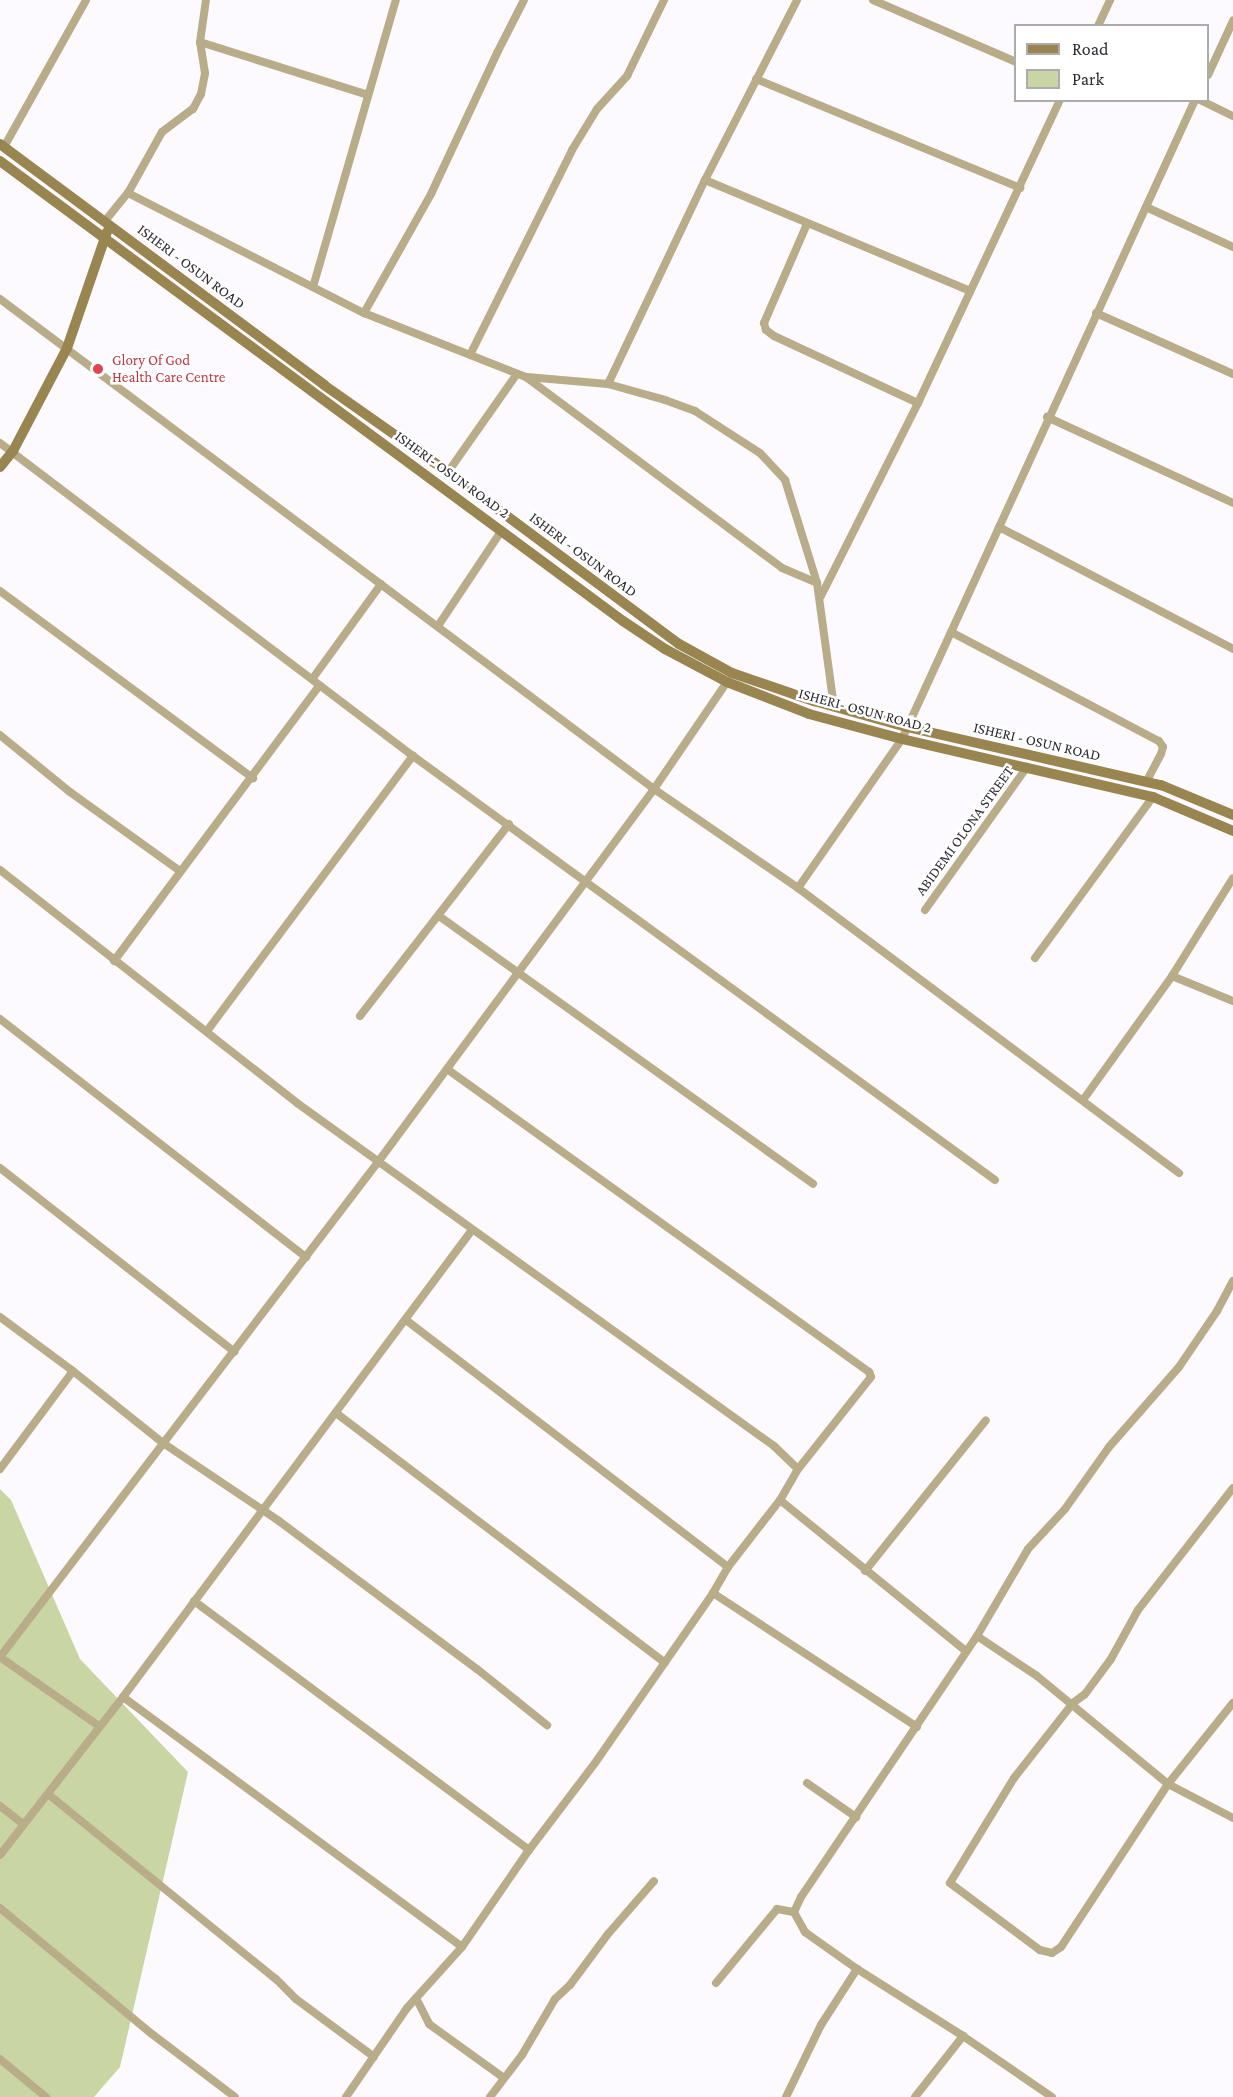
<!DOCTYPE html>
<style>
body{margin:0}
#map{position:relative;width:1233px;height:2097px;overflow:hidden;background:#fcfafe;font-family:"Crimson Pro",serif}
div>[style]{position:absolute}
.green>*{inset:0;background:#c9d6a4}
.street>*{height:8px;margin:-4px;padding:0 4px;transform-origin:4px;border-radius:4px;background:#b8ac89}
.secondary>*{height:10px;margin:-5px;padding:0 5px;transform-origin:5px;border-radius:5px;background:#988550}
.dots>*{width:16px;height:16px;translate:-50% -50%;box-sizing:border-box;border:3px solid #fff;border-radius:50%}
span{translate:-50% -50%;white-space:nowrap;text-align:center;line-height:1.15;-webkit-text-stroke:5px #fff;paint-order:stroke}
.street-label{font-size:15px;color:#2f2c33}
.health-label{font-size:15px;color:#be3a42}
.left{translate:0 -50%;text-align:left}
.legend{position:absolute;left:1014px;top:24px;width:195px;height:78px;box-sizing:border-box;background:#fff;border:2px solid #acabad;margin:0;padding:8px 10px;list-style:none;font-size:18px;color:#2f2c33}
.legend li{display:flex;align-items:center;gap:12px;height:30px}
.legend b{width:30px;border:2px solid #acabad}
</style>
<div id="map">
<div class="green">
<i style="clip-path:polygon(0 1489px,11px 1500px,80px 1659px,188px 1772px,120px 2067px,94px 2097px,0 2097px)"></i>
</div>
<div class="street">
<i style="left:873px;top:0;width:156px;rotate:23.4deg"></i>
<i style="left:1098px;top:26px;width:29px;rotate:-65deg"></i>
<i style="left:200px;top:42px;width:176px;rotate:17.5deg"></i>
<i style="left:1208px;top:75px;width:60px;rotate:-65.2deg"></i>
<i style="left:756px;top:79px;width:286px;rotate:22.4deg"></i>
<i style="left:1200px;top:100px;width:37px;rotate:26deg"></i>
<i style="left:4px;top:147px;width:168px;rotate:-60.8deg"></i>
<i style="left:705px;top:180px;width:287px;rotate:22.7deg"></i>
<i style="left:128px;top:193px;width:70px;rotate:-60.9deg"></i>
<i style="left:162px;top:132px;width:39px;rotate:-37deg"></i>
<i style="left:193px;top:109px;width:17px;rotate:-62deg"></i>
<i style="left:201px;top:94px;width:21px;rotate:-79deg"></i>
<i style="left:205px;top:73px;width:31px;rotate:-99deg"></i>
<i style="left:200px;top:42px;width:42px;rotate:-81.9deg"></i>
<i style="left:1146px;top:207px;width:96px;rotate:24.7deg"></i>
<i style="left:105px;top:221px;width:36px;rotate:-51deg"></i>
<i style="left:128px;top:193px;width:265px;rotate:27deg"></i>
<i style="left:364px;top:313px;width:174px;rotate:21.6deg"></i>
<i style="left:526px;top:377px;width:319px;rotate:36.7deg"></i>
<i style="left:782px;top:568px;width:38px;rotate:23deg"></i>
<i style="left:807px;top:224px;width:108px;rotate:113.5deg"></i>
<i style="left:764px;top:323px;width:7px;rotate:74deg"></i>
<i style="left:766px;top:330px;width:10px;rotate:37deg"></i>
<i style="left:774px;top:336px;width:159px;rotate:25deg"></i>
<i style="left:313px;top:287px;width:299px;rotate:-73.9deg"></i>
<i style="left:0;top:299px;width:817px;rotate:36.84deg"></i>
<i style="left:654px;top:789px;width:175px;rotate:34.5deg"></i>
<i style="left:798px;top:888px;width:476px;rotate:36.8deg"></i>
<i style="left:364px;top:313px;width:137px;rotate:-60.6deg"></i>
<i style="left:431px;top:194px;width:156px;rotate:-64.9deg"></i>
<i style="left:497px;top:53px;width:59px;rotate:-63deg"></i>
<i style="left:1096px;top:313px;width:150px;rotate:24deg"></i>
<i style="left:470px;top:355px;width:229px;rotate:-63.5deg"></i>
<i style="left:572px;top:150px;width:48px;rotate:-58.6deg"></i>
<i style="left:597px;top:109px;width:45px;rotate:-47.7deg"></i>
<i style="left:627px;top:76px;width:85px;rotate:-64deg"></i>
<i style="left:527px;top:377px;width:81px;rotate:4.9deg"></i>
<i style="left:608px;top:384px;width:59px;rotate:15.7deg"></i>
<i style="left:665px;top:400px;width:32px;rotate:20deg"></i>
<i style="left:695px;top:411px;width:77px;rotate:32.9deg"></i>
<i style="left:760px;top:453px;width:37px;rotate:47deg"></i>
<i style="left:785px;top:480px;width:108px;rotate:72.7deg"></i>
<i style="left:817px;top:583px;width:125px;rotate:82.2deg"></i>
<i style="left:608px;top:384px;width:226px;rotate:-64.6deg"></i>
<i style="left:705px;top:180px;width:202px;rotate:-62.9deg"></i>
<i style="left:1047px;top:417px;width:205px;rotate:24.8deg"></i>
<i style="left:0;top:443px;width:518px;rotate:37.16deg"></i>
<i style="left:413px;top:756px;width:720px;rotate:36.07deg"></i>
<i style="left:448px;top:472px;width:120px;rotate:-54.9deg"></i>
<i style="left:999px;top:527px;width:264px;rotate:27.5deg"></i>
<i style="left:0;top:591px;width:315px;rotate:36.5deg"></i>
<i style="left:821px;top:596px;width:216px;rotate:-63.3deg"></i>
<i style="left:918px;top:403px;width:335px;rotate:-64.9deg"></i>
<i style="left:438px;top:626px;width:115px;rotate:-56.3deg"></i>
<i style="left:951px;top:632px;width:235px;rotate:27.7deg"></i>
<i style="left:1159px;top:741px;width:7px;rotate:56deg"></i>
<i style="left:1163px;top:747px;width:7px;rotate:106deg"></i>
<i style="left:1161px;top:754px;width:32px;rotate:118deg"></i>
<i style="left:313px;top:678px;width:116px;rotate:-54.1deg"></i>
<i style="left:0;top:735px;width:90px;rotate:39.2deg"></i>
<i style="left:70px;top:792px;width:135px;rotate:35.7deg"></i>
<i style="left:0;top:870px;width:377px;rotate:38.1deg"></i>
<i style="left:297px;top:1103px;width:588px;rotate:35.72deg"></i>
<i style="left:774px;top:1446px;width:33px;rotate:44deg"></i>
<i style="left:798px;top:888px;width:182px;rotate:-55.1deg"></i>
<i style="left:902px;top:739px;width:703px;rotate:-65.37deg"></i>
<i style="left:925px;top:910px;width:176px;rotate:-54.5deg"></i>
<i style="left:439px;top:916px;width:460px;rotate:35.6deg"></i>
<i style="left:1035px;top:958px;width:200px;rotate:-53.8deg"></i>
<i style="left:114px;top:961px;width:344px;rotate:-53.3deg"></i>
<i style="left:1172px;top:976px;width:66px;rotate:22.3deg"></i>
<i style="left:360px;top:1016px;width:243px;rotate:-52.2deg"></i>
<i style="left:0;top:1019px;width:388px;rotate:37.9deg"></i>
<i style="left:207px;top:1031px;width:344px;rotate:-53.2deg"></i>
<i style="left:447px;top:1069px;width:520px;rotate:35.68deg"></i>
<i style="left:869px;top:1372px;width:5px;rotate:68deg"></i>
<i style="left:871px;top:1377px;width:117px;rotate:128.4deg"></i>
<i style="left:798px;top:1469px;width:36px;rotate:120deg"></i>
<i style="left:780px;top:1500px;width:240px;rotate:39.1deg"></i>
<i style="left:1083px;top:1100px;width:153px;rotate:-54.3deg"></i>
<i style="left:1172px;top:976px;width:115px;rotate:-58.1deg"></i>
<i style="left:0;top:1168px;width:298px;rotate:38.1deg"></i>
<i style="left:0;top:1317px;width:91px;rotate:36.5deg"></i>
<i style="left:73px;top:1371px;width:115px;rotate:38.7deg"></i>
<i style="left:163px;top:1443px;width:140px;rotate:33.9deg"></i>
<i style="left:279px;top:1521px;width:247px;rotate:36.8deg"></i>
<i style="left:477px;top:1669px;width:90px;rotate:38.7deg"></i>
<i style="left:406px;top:1320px;width:406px;rotate:37.5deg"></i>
<i style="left:336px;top:1413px;width:413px;rotate:37.2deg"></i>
<i style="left:0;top:1469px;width:122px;rotate:-53.3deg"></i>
<i style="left:1233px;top:1488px;width:155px;rotate:127.9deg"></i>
<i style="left:1138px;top:1610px;width:56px;rotate:118.9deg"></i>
<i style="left:1111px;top:1659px;width:44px;rotate:126.6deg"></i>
<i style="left:1085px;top:1694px;width:15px;rotate:143deg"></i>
<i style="left:1073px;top:1703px;width:95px;rotate:128.2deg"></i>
<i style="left:1014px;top:1778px;width:123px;rotate:121.4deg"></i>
<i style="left:950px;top:1883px;width:112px;rotate:36.7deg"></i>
<i style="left:1040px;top:1950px;width:12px;rotate:14deg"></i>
<i style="left:1052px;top:1953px;width:11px;rotate:-34deg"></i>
<i style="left:1061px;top:1947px;width:195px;rotate:-56.7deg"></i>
<i style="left:1168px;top:1784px;width:104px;rotate:-51.3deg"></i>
<i style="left:865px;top:1571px;width:193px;rotate:-51.3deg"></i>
<i style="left:713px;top:1593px;width:244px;rotate:33.3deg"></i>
<i style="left:194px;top:1601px;width:417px;rotate:36.6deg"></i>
<i style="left:977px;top:1636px;width:72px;rotate:33.7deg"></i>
<i style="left:1037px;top:1676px;width:170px;rotate:39.5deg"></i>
<i style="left:1168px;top:1784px;width:73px;rotate:27.6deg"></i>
<i style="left:0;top:1657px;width:623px;rotate:-52.63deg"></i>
<i style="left:378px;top:1162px;width:464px;rotate:-53.5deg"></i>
<i style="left:654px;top:789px;width:130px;rotate:-55.7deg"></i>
<i style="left:0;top:1657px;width:121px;rotate:34.9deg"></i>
<i style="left:123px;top:1697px;width:421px;rotate:36.4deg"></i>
<i style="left:807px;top:1783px;width:60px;rotate:34.8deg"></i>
<i style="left:48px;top:1794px;width:294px;rotate:39.1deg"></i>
<i style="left:276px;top:1979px;width:28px;rotate:45deg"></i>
<i style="left:296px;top:1999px;width:97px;rotate:36.6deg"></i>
<i style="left:0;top:1806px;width:29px;rotate:38deg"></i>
<i style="left:0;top:1855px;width:200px;rotate:-52.1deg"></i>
<i style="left:123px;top:1697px;width:583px;rotate:-53.23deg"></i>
<i style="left:0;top:1908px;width:197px;rotate:39.7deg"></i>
<i style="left:152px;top:2034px;width:104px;rotate:37.2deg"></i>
<i style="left:716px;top:1983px;width:96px;rotate:-50.5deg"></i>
<i style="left:777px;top:1909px;width:17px;rotate:10deg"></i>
<i style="left:416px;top:1998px;width:29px;rotate:63deg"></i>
<i style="left:429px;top:2024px;width:92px;rotate:35.8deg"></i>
<i style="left:0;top:2059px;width:60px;rotate:39.6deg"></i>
<i style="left:346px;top:2097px;width:108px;rotate:-55.6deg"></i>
<i style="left:407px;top:2008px;width:82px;rotate:-48deg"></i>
<i style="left:462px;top:1947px;width:118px;rotate:-55.4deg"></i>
<i style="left:529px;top:1850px;width:109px;rotate:-52.8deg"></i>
<i style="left:595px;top:1763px;width:207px;rotate:-55.2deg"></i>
<i style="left:713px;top:1593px;width:30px;rotate:-60deg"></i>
<i style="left:728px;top:1567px;width:85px;rotate:-52.2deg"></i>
<i style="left:490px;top:2097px;width:53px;rotate:-52.7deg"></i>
<i style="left:522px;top:2055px;width:65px;rotate:-59.5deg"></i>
<i style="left:555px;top:1999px;width:21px;rotate:-43deg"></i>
<i style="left:570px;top:1985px;width:64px;rotate:-53.3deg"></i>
<i style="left:608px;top:1934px;width:70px;rotate:-49deg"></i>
<i style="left:786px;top:2097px;width:80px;rotate:-64.1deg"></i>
<i style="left:821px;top:2025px;width:67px;rotate:-57.3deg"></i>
<i style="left:915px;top:2097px;width:78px;rotate:-51.8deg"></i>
<i style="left:1052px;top:2097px;width:108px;rotate:-145.6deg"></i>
<i style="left:963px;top:2036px;width:125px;rotate:-147.7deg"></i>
<i style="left:857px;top:1969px;width:64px;rotate:-144.6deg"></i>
<i style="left:805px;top:1932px;width:23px;rotate:-119deg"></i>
<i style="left:794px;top:1912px;width:17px;rotate:-65deg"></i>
<i style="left:801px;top:1897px;width:315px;rotate:-56deg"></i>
<i style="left:977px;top:1636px;width:101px;rotate:-59.6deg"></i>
<i style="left:1028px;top:1549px;width:54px;rotate:-47.2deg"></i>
<i style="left:1065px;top:1509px;width:76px;rotate:-54.6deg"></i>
<i style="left:1109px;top:1447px;width:106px;rotate:-48.8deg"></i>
<i style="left:1179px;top:1367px;width:68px;rotate:-55.8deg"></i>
<i style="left:1217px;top:1311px;width:34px;rotate:-62deg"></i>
</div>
<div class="secondary">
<i style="left:0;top:144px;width:404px;rotate:36.6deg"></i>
<i style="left:324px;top:385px;width:151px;rotate:35.1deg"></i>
<i style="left:448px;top:472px;width:288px;rotate:36.7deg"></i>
<i style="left:679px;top:644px;width:60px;rotate:28.7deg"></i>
<i style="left:732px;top:673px;width:87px;rotate:18.9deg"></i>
<i style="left:814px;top:701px;width:97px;rotate:15.6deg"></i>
<i style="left:907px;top:727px;width:261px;rotate:12.9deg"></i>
<i style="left:1161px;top:785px;width:78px;rotate:22.6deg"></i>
<i style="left:0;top:161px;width:774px;rotate:36.44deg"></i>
<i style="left:623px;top:621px;width:50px;rotate:33.7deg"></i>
<i style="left:665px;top:649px;width:70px;rotate:28deg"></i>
<i style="left:727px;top:682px;width:88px;rotate:21.3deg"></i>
<i style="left:809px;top:714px;width:96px;rotate:15deg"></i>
<i style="left:902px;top:739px;width:258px;rotate:13deg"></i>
<i style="left:1153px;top:797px;width:87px;rotate:23deg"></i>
<i style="left:0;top:467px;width:21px;rotate:-51deg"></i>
<i style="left:13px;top:451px;width:116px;rotate:-62.3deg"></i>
<i style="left:67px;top:348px;width:123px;rotate:-71deg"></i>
</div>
<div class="dots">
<i style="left:98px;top:369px;background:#e0444e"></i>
</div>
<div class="street-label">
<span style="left:191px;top:267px;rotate:37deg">ISHERI - OSUN ROAD</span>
<span style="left:452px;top:475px;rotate:36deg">ISHERI- OSUN ROAD 2</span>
<span style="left:583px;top:555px;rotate:37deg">ISHERI - OSUN ROAD</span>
<span style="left:865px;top:711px;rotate:15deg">ISHERI- OSUN ROAD 2</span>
<span style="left:1037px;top:742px;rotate:13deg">ISHERI - OSUN ROAD</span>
<span style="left:965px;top:831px;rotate:-54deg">ABIDEMI OLONA STREET</span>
</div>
<div class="health-label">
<span class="left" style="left:112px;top:369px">Glory Of God<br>Health Care Centre</span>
</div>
<ul class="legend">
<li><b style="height:8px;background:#988550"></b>Road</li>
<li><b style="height:16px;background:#c9d6a4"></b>Park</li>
</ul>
</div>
